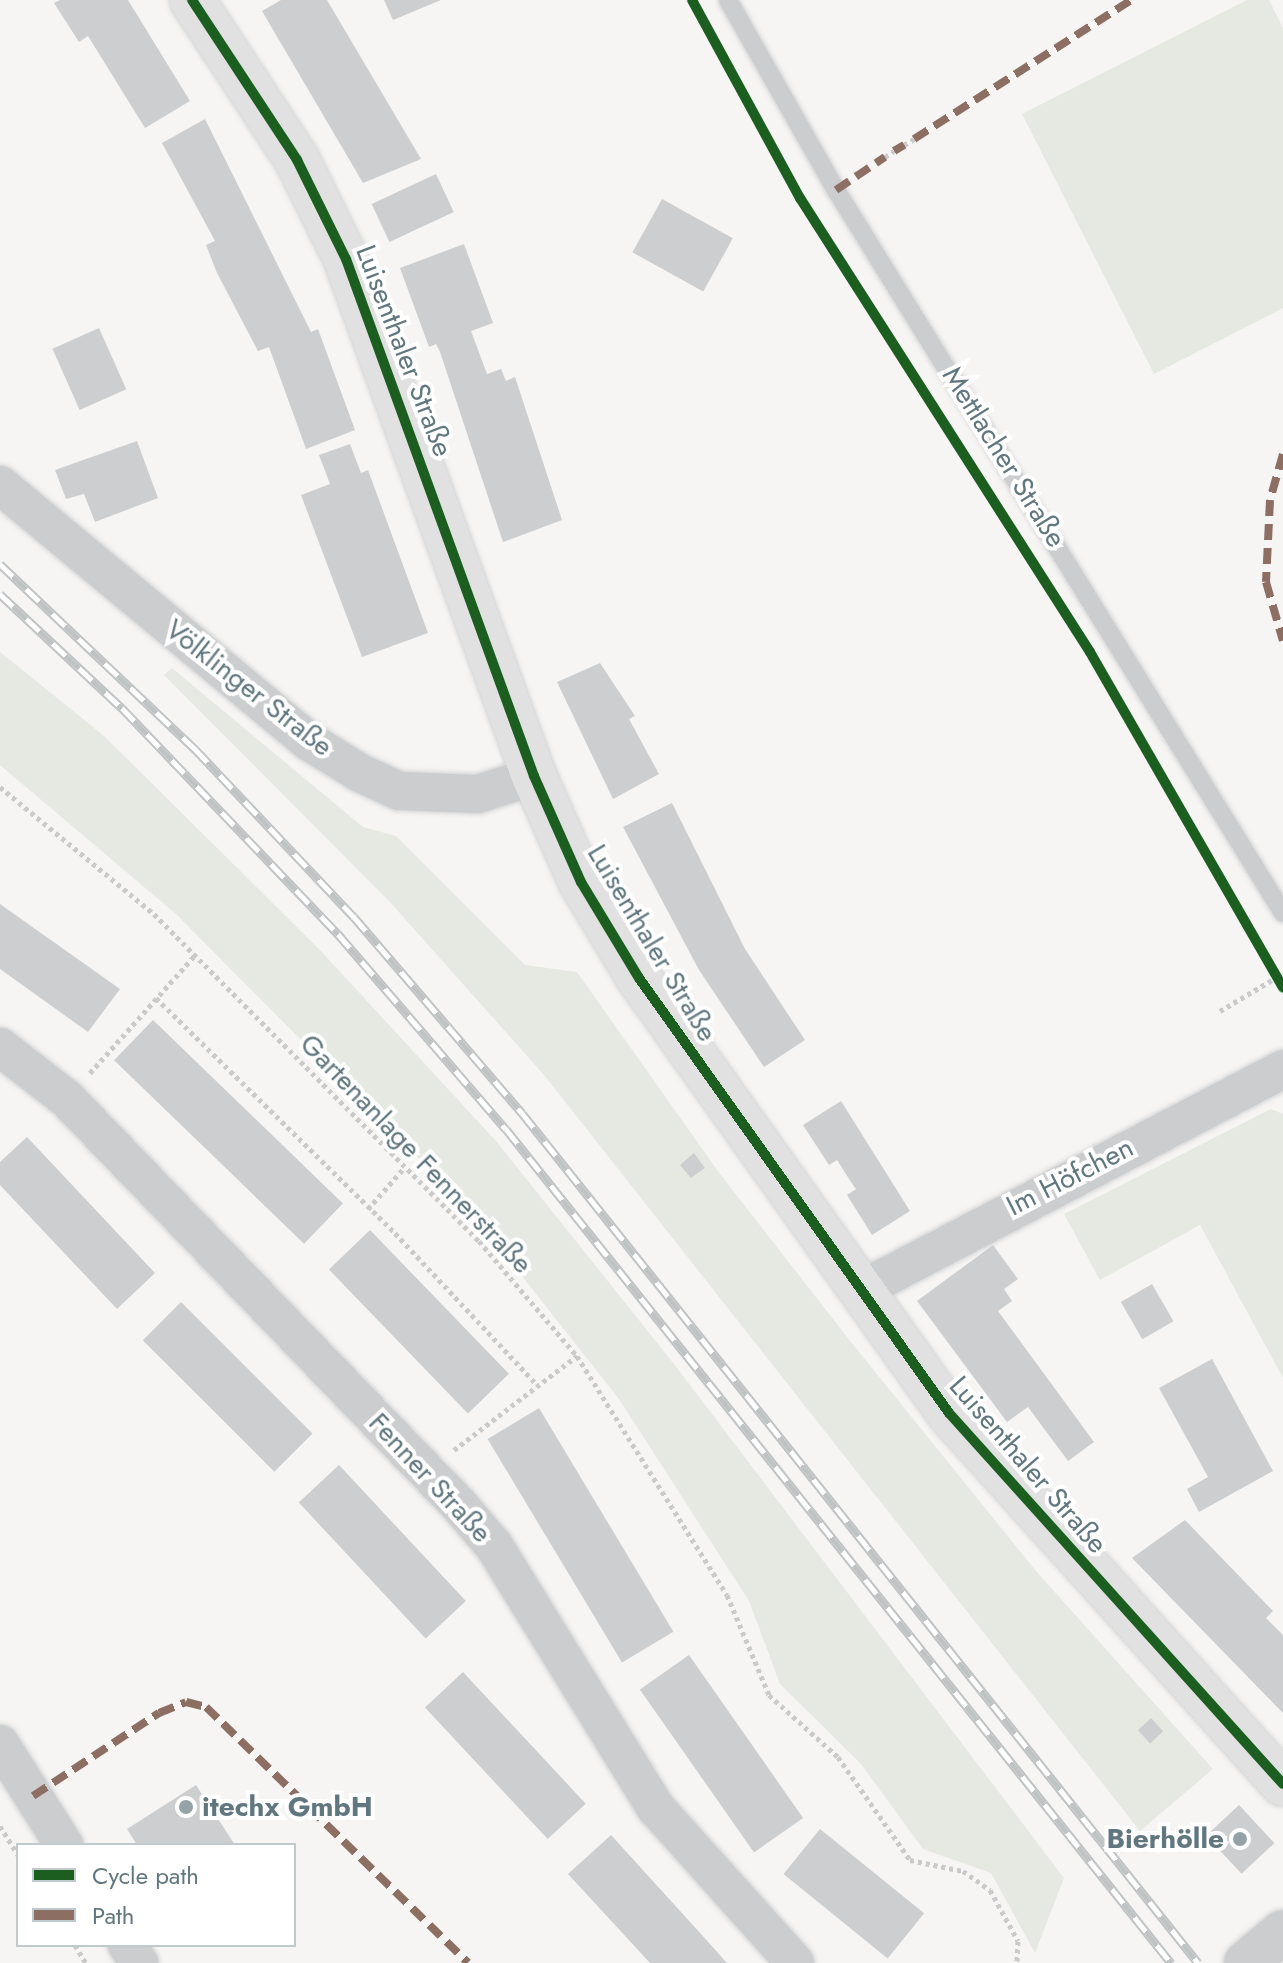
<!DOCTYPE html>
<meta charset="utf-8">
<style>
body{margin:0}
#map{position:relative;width:1283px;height:1963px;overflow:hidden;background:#f6f5f4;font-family:Jost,sans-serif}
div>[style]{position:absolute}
.green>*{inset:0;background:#e6e8e2}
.building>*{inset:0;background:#cdcecf;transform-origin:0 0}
.path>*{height:5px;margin-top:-2.5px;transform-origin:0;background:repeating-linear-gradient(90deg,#cacacb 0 4px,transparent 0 8px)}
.roads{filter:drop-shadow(0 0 2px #d3d3d4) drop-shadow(0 0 2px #d3d3d4)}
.service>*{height:18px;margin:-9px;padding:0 9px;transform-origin:9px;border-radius:9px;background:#cccdce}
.minor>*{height:38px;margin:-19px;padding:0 19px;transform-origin:19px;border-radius:19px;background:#cccdce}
.tertiary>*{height:44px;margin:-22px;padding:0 22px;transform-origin:22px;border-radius:22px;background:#cccdce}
.primary>*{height:44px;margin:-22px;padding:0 22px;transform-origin:22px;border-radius:22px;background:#e0e1e0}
.rail>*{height:9px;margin-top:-4.5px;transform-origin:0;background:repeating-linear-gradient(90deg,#fff 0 18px,#c0c3c4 0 36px);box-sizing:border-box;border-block:2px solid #c0c3c4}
.quiet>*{height:8px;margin-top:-4px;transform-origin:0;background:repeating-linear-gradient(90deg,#8d6e63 0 16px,transparent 0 24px)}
.cycleway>*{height:10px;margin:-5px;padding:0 5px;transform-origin:5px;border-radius:5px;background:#1b5e20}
.dots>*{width:22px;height:22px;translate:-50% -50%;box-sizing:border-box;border:4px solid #fff;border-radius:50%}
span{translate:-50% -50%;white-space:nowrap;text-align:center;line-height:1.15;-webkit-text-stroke:8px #fff;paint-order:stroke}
.street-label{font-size:28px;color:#61777f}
.poi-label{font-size:28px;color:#61777f;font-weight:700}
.left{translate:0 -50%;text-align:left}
.right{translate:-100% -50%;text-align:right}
.legend{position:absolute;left:16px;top:1843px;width:280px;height:104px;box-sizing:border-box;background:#fff;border:2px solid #c0c9cc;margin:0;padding:10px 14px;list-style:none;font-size:24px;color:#61777f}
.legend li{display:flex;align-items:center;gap:16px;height:40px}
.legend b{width:40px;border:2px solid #c0c9cc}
</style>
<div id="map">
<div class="green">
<i style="clip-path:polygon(1247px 0,1269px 0,1283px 28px,1283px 308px,1154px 374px,1022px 114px)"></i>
<i style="clip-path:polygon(0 652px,103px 735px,320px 950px,496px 1141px,674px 1364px,1064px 1878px,1035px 1953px,991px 1873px,923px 1849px,861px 1764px,780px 1684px,749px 1601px,619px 1399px,469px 1209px,176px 914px,0 765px)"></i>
<i style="clip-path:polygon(172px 668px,363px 827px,396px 836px,525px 965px,577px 972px,720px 1174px,851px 1342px,1036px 1571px,1213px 1769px,1140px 1831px,544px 1075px,389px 901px,164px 675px)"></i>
<i style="clip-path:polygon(1271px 1109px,1283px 1114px,1283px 1378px,1200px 1225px,1100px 1280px,1064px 1214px)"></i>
</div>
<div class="building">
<i style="clip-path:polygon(60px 0,128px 0,190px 101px,145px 128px,88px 36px,79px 42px,54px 3px)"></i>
<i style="clip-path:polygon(281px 0,327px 0,421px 159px,363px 183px,262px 11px)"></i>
<i style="clip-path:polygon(384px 0,441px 0,393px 20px)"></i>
<i style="clip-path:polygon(205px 119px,311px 332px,318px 329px,355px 430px,306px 449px,269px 347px,258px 351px,217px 273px,206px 245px,215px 241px,162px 143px)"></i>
<i style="left:436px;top:174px;width:42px;height:71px;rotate:65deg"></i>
<i style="left:662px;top:199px;width:81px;height:61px;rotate:29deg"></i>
<i style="clip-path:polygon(464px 244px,493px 323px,471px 331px,487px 374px,501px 369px,506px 381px,515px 377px,562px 520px,503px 542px,440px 352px,436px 344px,429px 347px,400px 268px)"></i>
<i style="left:99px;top:328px;width:67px;height:51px;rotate:66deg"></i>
<i style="clip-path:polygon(137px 441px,158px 498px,95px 522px,84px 494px,66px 499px,55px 470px)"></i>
<i style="clip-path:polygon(350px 444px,361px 473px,368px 470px,428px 633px,362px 657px,301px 495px,330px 484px,319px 455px)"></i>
<i style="clip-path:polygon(600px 663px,635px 716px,629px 719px,659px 774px,613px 799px,557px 682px)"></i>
<i style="clip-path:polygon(672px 803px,745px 949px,805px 1040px,764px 1067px,699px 970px,623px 827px)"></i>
<i style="clip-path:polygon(0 904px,120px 989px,88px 1032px,0 969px)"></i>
<i style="left:153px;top:1020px;width:264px;height:56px;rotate:44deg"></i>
<i style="clip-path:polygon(841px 1101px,910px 1211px,872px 1235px,847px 1195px,856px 1189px,851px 1182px,837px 1160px,829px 1165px,803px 1125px)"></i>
<i style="clip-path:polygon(27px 1137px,155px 1273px,117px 1309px,0 1185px,0 1162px)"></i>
<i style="clip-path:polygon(694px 1153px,705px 1168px,691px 1178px,680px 1165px)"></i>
<i style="left:370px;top:1230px;width:200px;height:57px;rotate:46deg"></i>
<i style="clip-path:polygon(993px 1245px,1018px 1279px,1004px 1289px,1012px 1301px,998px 1311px,1094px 1442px,1068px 1461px,1028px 1407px,1007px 1422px,917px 1301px)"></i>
<i style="left:1152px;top:1284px;width:43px;height:36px;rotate:60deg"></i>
<i style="left:181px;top:1302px;width:186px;height:54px;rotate:45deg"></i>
<i style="clip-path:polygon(1212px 1359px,1273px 1471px,1199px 1512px,1187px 1489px,1208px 1477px,1159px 1388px)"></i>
<i style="left:539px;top:1408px;width:261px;height:60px;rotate:59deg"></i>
<i style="left:339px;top:1465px;width:186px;height:55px;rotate:47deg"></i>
<i style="clip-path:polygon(1185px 1520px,1273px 1611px,1266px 1618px,1283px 1635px,1283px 1713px,1132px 1558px)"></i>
<i style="left:689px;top:1655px;width:199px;height:60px;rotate:55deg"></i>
<i style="left:463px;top:1672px;width:180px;height:52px;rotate:47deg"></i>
<i style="left:1151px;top:1718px;width:18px;height:18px;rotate:47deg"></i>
<i style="clip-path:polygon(196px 1785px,235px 1845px,137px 1845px,127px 1829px)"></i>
<i style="left:1239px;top:1805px;width:52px;height:45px;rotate:47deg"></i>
<i style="left:820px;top:1829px;width:134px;height:58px;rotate:39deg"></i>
<i style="clip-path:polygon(611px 1835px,701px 1934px,727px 1963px,650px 1963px,568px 1874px)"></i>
</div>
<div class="path">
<i style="left:904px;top:145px;width:12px;rotate:-31deg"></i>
<i style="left:885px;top:157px;width:11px;rotate:-34deg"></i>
<i style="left:0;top:787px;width:200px;rotate:39.5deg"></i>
<i style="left:154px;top:914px;width:461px;rotate:45.2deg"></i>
<i style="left:479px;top:1241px;width:151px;rotate:49.6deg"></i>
<i style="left:577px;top:1356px;width:282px;rotate:57.9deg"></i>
<i style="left:727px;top:1595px;width:108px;rotate:67.2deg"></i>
<i style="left:769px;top:1695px;width:93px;rotate:41.9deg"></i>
<i style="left:838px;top:1757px;width:126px;rotate:55deg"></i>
<i style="left:910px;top:1860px;width:54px;rotate:11.7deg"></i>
<i style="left:963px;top:1871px;width:33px;rotate:35deg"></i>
<i style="left:990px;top:1890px;width:58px;rotate:61.2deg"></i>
<i style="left:1018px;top:1941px;width:22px;rotate:93deg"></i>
<i style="left:156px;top:998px;width:335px;rotate:44.5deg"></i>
<i style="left:395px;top:1233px;width:209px;rotate:46.9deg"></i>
<i style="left:1220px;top:1011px;width:66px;rotate:-30.8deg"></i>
<i style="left:90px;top:1073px;width:159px;rotate:-48.3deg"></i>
<i style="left:368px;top:1209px;width:55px;rotate:-48.7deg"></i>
<i style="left:454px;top:1450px;width:155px;rotate:-37.4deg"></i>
<i style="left:0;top:1826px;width:34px;rotate:58deg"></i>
<i style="left:75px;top:1945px;width:21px;rotate:59deg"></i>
</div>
<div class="roads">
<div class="service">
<i style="left:728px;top:0;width:219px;rotate:60.4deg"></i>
<i style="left:836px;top:190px;width:850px;rotate:58.27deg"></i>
</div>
<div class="minor">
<i style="left:0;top:485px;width:403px;rotate:39.7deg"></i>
<i style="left:310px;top:742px;width:59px;rotate:31.8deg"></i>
<i style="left:360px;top:773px;width:43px;rotate:24.8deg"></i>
<i style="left:399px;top:791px;width:79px;rotate:2.2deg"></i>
<i style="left:478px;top:794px;width:59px;rotate:-17.8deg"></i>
<i style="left:0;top:1047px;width:85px;rotate:37.8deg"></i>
<i style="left:67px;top:1099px;width:564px;rotate:46.01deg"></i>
<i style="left:459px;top:1505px;width:54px;rotate:49.5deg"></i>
<i style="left:494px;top:1546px;width:308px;rotate:58.3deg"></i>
<i style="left:656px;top:1808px;width:208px;rotate:48.1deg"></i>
<i style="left:859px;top:1291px;width:479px;rotate:-27.6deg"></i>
<i style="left:0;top:1744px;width:120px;rotate:57.6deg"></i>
<i style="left:127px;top:1945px;width:22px;rotate:56deg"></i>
</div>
<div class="tertiary">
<i style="left:1246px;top:1963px;width:48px;rotate:-40deg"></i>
</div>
<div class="primary">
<i style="left:192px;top:0;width:191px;rotate:56.7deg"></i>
<i style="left:297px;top:160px;width:110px;rotate:63.7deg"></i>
<i style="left:346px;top:259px;width:550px;rotate:70.02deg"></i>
<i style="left:534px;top:776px;width:116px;rotate:66.1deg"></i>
<i style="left:581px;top:882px;width:112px;rotate:58.9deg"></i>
<i style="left:639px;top:978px;width:534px;rotate:54.52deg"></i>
<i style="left:949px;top:1413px;width:499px;rotate:48deg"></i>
</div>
</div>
<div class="rail">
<i style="left:0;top:564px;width:269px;rotate:43.5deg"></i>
<i style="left:195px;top:749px;width:231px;rotate:46.6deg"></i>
<i style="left:354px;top:917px;width:258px;rotate:49.4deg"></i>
<i style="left:522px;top:1113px;width:1086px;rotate:51.5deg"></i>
<i style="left:0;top:594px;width:167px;rotate:43.1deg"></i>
<i style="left:122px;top:708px;width:313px;rotate:46.3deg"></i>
<i style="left:338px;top:934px;width:257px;rotate:49.3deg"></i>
<i style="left:506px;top:1129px;width:1067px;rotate:51.43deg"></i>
</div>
<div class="quiet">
<i style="left:914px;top:139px;width:258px;rotate:-32.6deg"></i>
<i style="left:894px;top:151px;width:12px;rotate:-31deg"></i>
<i style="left:836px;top:190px;width:59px;rotate:-34deg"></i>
<i style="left:1283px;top:454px;width:48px;rotate:105.8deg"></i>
<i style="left:1270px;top:500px;width:82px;rotate:92.8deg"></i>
<i style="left:1266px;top:582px;width:61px;rotate:73.9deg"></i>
<i style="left:33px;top:1796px;width:151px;rotate:-33.4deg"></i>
<i style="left:159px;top:1713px;width:29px;rotate:-22deg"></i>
<i style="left:186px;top:1702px;width:21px;rotate:14deg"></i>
<i style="left:206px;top:1707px;width:366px;rotate:44.3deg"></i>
</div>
<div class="cycleway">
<i style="left:192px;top:0;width:191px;rotate:56.7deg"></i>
<i style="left:297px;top:160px;width:110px;rotate:63.7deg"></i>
<i style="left:346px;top:259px;width:550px;rotate:70.02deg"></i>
<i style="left:534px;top:776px;width:116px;rotate:66.1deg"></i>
<i style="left:581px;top:882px;width:112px;rotate:58.9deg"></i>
<i style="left:639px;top:978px;width:534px;rotate:54.52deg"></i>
<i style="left:949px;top:1413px;width:499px;rotate:48deg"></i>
<i style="left:692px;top:0;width:226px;rotate:61.4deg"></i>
<i style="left:800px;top:198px;width:539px;rotate:57.43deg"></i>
<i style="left:1090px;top:652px;width:387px;rotate:60.1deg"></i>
</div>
<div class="dots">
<i style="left:186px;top:1807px;background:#95a3a8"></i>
<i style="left:1240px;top:1839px;background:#95a3a8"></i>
</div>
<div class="street-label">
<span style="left:404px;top:351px;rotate:69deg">Luisenthaler Straße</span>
<span style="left:1004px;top:457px;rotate:58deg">Mettlacher Straße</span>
<span style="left:249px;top:688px;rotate:38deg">Völklinger Straße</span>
<span style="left:652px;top:943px;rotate:59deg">Luisenthaler Straße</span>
<span style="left:416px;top:1154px;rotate:46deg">Gartenanlage Fennerstraße</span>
<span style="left:1070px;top:1177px;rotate:-27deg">Im Höfchen</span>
<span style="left:1028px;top:1465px;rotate:49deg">Luisenthaler Straße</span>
<span style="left:430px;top:1478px;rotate:47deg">Fenner Straße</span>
</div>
<div class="poi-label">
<span class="left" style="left:202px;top:1807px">itechx GmbH</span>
<span class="right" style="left:1224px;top:1839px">Bierhölle</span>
</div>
<ul class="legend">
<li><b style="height:10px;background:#1b5e20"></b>Cycle path</li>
<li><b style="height:10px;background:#8d6e63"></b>Path</li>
</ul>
</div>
